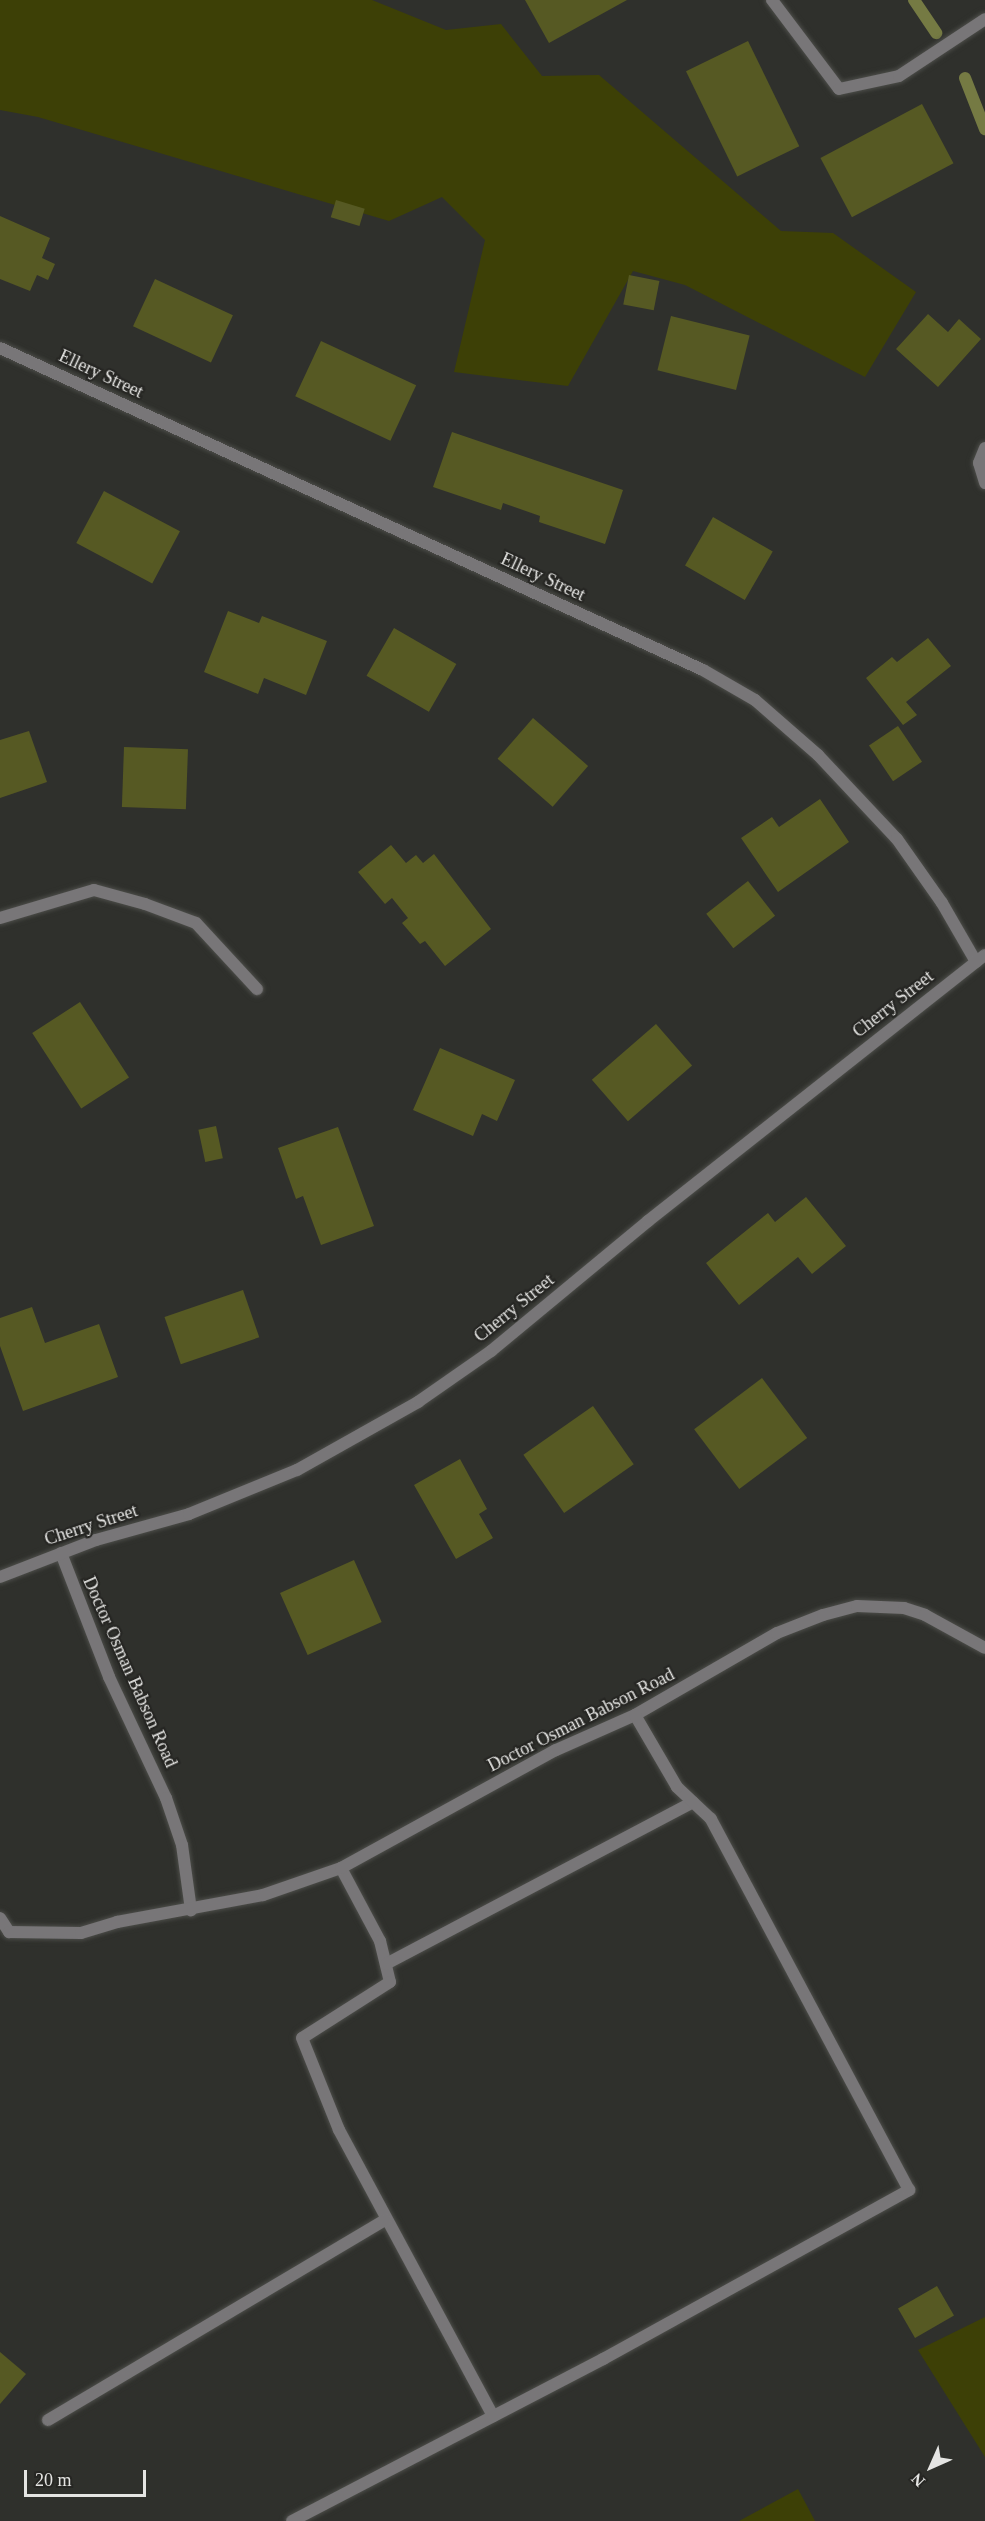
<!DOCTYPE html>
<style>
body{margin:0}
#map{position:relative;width:985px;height:2521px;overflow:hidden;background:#2f302c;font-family:Georgia,serif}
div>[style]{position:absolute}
.green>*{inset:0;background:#3d4006}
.stream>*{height:12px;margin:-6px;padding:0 6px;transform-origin:6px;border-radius:6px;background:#757a43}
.building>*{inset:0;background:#565923;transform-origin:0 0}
.roads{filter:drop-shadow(0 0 2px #4c4d49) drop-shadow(0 0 2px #4c4d49)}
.lane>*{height:12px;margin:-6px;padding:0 6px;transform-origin:6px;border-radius:6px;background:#787678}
.street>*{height:12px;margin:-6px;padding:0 6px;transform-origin:6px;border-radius:6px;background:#787678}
span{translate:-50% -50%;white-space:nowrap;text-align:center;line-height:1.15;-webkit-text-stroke:4.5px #262623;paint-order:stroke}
.street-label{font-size:18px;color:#e5e5e3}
.north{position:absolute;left:901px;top:2437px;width:60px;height:60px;-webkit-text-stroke:4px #262623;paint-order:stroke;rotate:225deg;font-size:16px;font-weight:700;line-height:24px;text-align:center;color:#e5e5e3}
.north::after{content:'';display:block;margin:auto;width:21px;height:27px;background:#e5e5e3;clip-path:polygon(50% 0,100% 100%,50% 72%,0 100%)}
.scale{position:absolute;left:24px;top:2470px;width:122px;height:27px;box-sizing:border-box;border:3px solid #e5e5e3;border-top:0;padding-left:8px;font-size:18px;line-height:21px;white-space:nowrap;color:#e5e5e3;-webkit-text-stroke:4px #262623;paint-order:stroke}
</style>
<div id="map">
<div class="green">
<i style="clip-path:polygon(0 0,372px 0,446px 30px,501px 24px,542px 76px,599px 75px,781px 231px,833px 233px,916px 292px,865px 377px,685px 285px,633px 271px,568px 386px,454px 372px,485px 240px,442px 197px,389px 221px,38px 117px,0 110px)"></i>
<i style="clip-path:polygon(985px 2317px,985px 2457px,918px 2350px)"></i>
<i style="clip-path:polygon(798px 2489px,815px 2521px,739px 2521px)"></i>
</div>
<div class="stream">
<i style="left:914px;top:0;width:40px;rotate:56deg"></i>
<i style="left:965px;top:78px;width:55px;rotate:68.6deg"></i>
</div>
<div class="building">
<i style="clip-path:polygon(525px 0,627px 0,549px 43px)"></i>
<i style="left:748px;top:41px;width:117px;height:69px;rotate:64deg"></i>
<i style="left:922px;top:104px;width:67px;height:115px;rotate:62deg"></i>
<i style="left:336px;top:200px;width:30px;height:18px;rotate:17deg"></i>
<i style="clip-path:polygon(0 216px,50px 238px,42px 258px,55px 264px,48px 280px,37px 275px,30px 291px,0 279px)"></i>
<i style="left:629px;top:275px;width:31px;height:30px;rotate:11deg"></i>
<i style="left:155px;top:279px;width:86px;height:52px;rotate:25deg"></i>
<i style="clip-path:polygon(928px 314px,948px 332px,959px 319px,981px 339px,938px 387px,896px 349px)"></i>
<i style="left:671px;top:316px;width:81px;height:56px;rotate:14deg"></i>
<i style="left:321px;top:341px;width:105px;height:61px;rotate:25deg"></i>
<i style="clip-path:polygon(452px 432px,623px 490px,605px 544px,539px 522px,540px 516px,503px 503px,501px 510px,433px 487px)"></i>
<i style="left:104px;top:491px;width:86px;height:59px;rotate:28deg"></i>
<i style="left:713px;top:517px;width:69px;height:56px;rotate:30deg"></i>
<i style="clip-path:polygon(228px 611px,259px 623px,262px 616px,327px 641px,306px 695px,264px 678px,258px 694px,204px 672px)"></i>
<i style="left:394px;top:628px;width:72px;height:55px;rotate:30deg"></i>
<i style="clip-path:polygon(928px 638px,951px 666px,906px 702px,917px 715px,903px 725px,866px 678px,892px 657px,897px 662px)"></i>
<i style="left:533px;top:718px;width:73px;height:54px;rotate:41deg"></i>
<i style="left:898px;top:726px;width:43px;height:35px;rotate:56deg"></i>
<i style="clip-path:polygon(29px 731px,47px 782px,0 798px,0 740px)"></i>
<i style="left:124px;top:747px;width:64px;height:60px;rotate:2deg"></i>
<i style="clip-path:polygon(820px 799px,849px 842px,778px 892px,741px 838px,772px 817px,779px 827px)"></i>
<i style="clip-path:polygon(391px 845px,406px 863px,416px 855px,423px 863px,434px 854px,491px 929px,445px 966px,425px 941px,420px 944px,402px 923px,408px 918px,392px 898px,385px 904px,358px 872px)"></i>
<i style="left:748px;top:881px;width:44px;height:53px;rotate:52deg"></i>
<i style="left:80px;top:1002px;width:90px;height:57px;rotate:57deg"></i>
<i style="left:656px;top:1024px;width:55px;height:85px;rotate:49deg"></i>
<i style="clip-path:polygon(440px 1048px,515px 1080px,497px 1121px,482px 1114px,473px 1136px,413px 1110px)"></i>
<i style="left:216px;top:1126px;width:33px;height:18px;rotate:78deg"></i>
<i style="clip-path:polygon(338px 1127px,374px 1226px,321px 1245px,303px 1196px,296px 1199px,278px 1148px)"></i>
<i style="clip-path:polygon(806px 1197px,846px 1246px,812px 1274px,798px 1257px,739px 1305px,706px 1263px,768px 1213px,775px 1222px)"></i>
<i style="left:243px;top:1290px;width:50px;height:83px;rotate:71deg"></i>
<i style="clip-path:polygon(32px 1307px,45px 1343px,99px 1324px,118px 1377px,23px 1411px,0 1346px,0 1318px)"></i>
<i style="left:762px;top:1378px;width:75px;height:85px;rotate:53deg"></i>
<i style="left:593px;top:1406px;width:71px;height:85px;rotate:55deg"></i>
<i style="clip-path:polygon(460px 1459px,487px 1509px,479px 1514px,493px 1538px,456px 1559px,414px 1485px)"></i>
<i style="left:354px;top:1560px;width:68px;height:81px;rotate:66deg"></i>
<i style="left:937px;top:2286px;width:34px;height:45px;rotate:60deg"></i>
<i style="clip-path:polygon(0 2352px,26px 2374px,0 2404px)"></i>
</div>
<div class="roads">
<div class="lane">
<i style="left:772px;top:0;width:111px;rotate:53deg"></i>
<i style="left:839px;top:89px;width:61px;rotate:-12.2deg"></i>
<i style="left:899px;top:76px;width:103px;rotate:-33.5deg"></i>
<i style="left:61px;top:1553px;width:133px;rotate:68.8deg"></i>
<i style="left:109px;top:1677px;width:134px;rotate:64.8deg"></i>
<i style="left:166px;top:1798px;width:50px;rotate:71.2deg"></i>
<i style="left:182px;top:1845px;width:66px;rotate:82.1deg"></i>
<i style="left:341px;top:1868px;width:83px;rotate:61.9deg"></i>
<i style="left:380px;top:1941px;width:42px;rotate:76.3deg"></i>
<i style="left:390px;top:1982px;width:104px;rotate:147.5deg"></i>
<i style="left:302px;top:2038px;width:99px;rotate:68.1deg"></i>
<i style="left:339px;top:2130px;width:325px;rotate:61.7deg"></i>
<i style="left:0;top:1918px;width:17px;rotate:57deg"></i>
<i style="left:9px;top:1932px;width:72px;rotate:0.8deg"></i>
<i style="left:81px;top:1933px;width:38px;rotate:-17deg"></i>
<i style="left:117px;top:1922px;width:148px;rotate:-10.5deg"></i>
<i style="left:263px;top:1895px;width:83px;rotate:-19.1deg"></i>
<i style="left:341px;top:1868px;width:245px;rotate:-28.8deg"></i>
<i style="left:556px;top:1750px;width:86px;rotate:-23.9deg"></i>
<i style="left:635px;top:1715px;width:164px;rotate:-30deg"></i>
<i style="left:777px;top:1633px;width:49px;rotate:-21.4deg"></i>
<i style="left:823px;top:1615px;width:35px;rotate:-15deg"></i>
<i style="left:857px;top:1606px;width:47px;rotate:2.4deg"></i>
<i style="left:904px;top:1608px;width:22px;rotate:18deg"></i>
<i style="left:925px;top:1615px;width:68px;rotate:28.8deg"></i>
<i style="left:386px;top:1964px;width:347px;rotate:-27.8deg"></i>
<i style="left:48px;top:2420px;width:393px;rotate:-30.7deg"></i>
<i style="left:292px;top:2521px;width:351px;rotate:-27.5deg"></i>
<i style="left:603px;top:2359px;width:350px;rotate:-28.9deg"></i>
<i style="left:909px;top:2190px;width:421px;rotate:-118.1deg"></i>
<i style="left:711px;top:1819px;width:47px;rotate:-136.7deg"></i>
<i style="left:677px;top:1787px;width:83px;rotate:-120.3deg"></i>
</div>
<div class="street">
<i style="left:0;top:348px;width:773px;rotate:24.61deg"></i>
<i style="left:703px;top:670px;width:60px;rotate:30deg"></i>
<i style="left:755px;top:700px;width:84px;rotate:41.1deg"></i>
<i style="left:818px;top:755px;width:115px;rotate:46.8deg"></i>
<i style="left:897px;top:839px;width:78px;rotate:54.9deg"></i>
<i style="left:942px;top:903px;width:68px;rotate:60deg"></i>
<i style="left:985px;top:448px;width:16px;rotate:112deg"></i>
<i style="left:979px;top:463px;width:21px;rotate:73deg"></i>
<i style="left:0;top:918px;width:98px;rotate:-16.6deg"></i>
<i style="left:94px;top:890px;width:53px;rotate:15.4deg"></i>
<i style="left:145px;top:904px;width:54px;rotate:20.4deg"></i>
<i style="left:196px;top:923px;width:90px;rotate:47.3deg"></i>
<i style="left:0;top:1577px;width:103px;rotate:-21.1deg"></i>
<i style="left:96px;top:1540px;width:97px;rotate:-15.6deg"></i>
<i style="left:189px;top:1514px;width:117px;rotate:-22.2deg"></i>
<i style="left:297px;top:1470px;width:139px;rotate:-29.3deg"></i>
<i style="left:418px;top:1402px;width:89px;rotate:-34.9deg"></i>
<i style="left:491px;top:1351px;width:204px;rotate:-39.6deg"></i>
<i style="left:648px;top:1221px;width:429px;rotate:-38.3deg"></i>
</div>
</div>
<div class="street-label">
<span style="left:101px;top:374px;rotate:25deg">Ellery Street</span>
<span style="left:543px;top:577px;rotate:25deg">Ellery Street</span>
<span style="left:893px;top:1004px;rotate:-38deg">Cherry Street</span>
<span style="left:514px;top:1308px;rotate:-39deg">Cherry Street</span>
<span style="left:91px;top:1525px;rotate:-18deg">Cherry Street</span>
<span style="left:130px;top:1672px;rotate:66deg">Doctor Osman Babson Road</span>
<span style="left:581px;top:1720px;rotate:-27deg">Doctor Osman Babson Road</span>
</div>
<div class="north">N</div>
<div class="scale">20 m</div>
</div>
